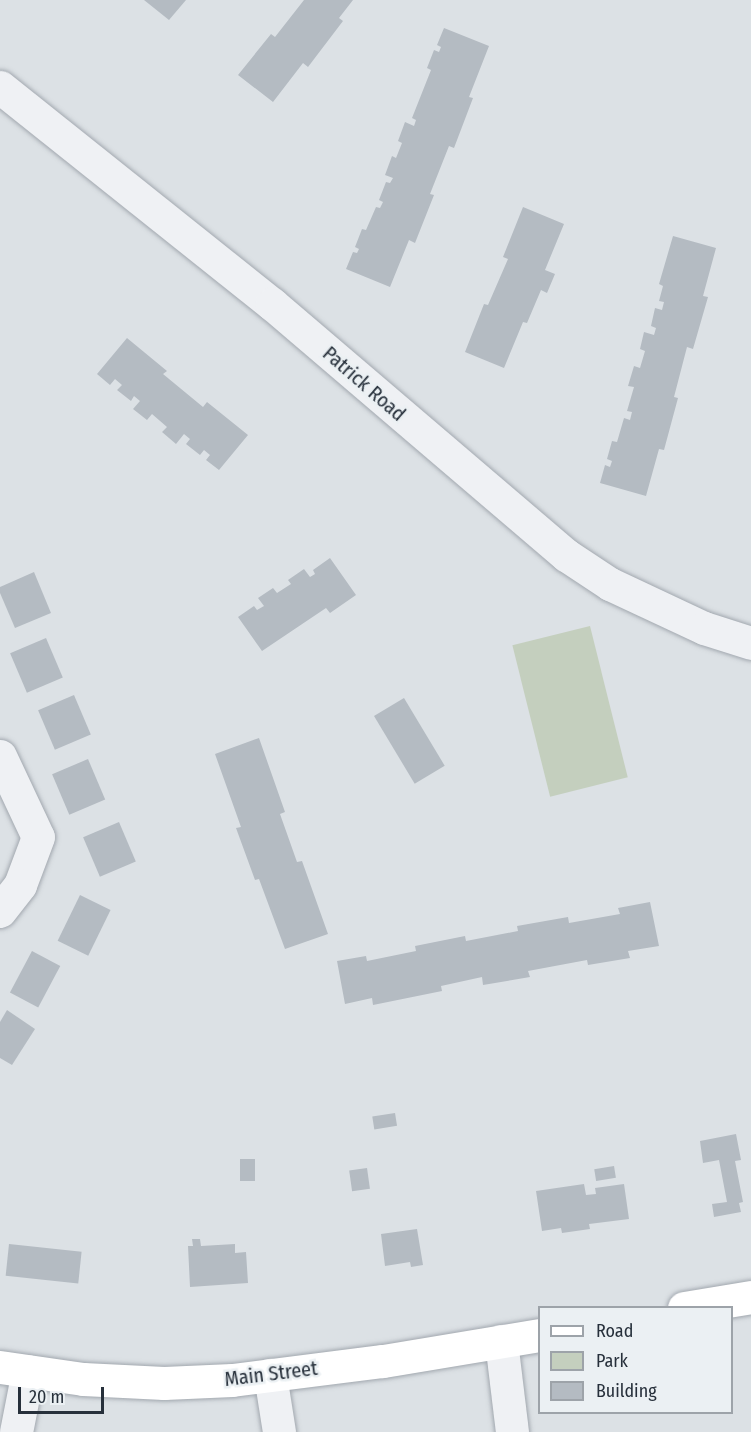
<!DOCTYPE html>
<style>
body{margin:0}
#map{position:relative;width:751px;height:1432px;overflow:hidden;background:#dce1e5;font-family:"Fira Sans Condensed",sans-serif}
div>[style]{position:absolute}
.green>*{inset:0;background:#c4cfbe;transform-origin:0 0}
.building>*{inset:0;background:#b4bbc2;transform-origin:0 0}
.roads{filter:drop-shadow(0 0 2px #a2a8af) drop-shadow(0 0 2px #a2a8af)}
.minor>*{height:33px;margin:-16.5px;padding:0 16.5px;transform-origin:16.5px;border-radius:16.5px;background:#eff1f4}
.major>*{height:33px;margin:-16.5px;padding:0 16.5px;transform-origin:16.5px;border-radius:16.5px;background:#fff}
span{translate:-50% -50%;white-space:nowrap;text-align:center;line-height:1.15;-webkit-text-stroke:5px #ebf0f3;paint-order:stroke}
.street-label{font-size:20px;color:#27303b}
.legend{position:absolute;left:538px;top:1306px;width:195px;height:108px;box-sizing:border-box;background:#ebf0f3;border:2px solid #9da3a9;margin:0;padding:8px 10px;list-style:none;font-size:18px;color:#27303b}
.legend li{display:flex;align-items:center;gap:12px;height:30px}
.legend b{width:30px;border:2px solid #9da3a9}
.scale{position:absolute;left:18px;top:1387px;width:86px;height:27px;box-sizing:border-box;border:3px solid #27303b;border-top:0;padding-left:8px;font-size:18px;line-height:21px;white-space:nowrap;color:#27303b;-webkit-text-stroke:4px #ebf0f3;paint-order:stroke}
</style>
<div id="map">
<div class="green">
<i style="left:590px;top:626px;width:156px;height:80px;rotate:76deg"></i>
</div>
<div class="building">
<i style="clip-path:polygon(144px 0,186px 0,169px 20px)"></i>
<i style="clip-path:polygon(304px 0,353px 0,339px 18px,343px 21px,308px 67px,303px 63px,273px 102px,238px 75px,271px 34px,275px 37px)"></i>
<i style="clip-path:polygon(444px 28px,489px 46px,469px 97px,473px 98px,454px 148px,449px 146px,430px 194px,434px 195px,415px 243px,409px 240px,390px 287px,346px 269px,353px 252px,357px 253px,359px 249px,355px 247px,362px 229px,366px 230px,376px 207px,380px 208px,383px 202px,379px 200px,386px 182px,390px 183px,393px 178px,385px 175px,392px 156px,396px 158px,402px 143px,398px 141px,405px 122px,414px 126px,416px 120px,412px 118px,431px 70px,427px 68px,434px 50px,439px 52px,441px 47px,437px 45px)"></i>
<i style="clip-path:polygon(523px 207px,564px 224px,545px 270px,555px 274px,547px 293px,541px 290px,527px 323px,523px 322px,504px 368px,465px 352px,484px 304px,488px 305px,508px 259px,503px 257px)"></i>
<i style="clip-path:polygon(673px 236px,716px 248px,703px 296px,708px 297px,693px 349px,687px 347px,674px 397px,678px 398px,664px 450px,659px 449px,646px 496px,600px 483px,605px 465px,610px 467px,612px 461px,607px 459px,612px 441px,617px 442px,624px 418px,630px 420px,632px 412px,627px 411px,634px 387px,628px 386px,634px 366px,640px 368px,645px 351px,640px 349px,644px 332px,654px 335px,656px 328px,651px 326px,655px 308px,662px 310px,664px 302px,659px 301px,663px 286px,659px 284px)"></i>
<i style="clip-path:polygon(127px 338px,167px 371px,163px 374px,203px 407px,207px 402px,248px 435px,219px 470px,206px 460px,210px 455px,204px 450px,200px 455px,186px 444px,190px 439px,184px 434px,176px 444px,162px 432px,167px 427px,152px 414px,147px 420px,133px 409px,140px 401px,134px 396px,131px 401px,117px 390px,122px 385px,115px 379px,110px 385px,97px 374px)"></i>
<i style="clip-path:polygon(330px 558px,356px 595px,330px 613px,326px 608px,262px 651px,238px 617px,254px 606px,257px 610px,264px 606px,258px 598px,273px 588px,277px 593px,291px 584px,288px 580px,304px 569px,310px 577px,315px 574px,313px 570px)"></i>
<i style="clip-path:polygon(34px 572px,51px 613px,15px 628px,0 593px,0 587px)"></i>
<i style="left:46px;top:638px;width:43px;height:39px;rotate:67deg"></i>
<i style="left:74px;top:695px;width:43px;height:39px;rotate:67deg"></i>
<i style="left:404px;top:698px;width:79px;height:35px;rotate:59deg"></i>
<i style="clip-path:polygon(259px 738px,285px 812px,280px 814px,297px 862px,302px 861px,328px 934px,285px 949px,259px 879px,255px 880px,236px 828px,241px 827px,215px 754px)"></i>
<i style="left:88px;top:759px;width:44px;height:39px;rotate:67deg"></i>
<i style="left:119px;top:822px;width:43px;height:39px;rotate:67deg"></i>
<i style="left:80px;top:895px;width:34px;height:51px;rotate:26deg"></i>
<i style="clip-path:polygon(650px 902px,659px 946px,628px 951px,630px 958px,588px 965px,587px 960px,528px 971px,530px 977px,483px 985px,482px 977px,441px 986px,442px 991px,373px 1005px,372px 998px,345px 1004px,337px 961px,366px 956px,367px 961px,416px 951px,415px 946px,465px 936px,466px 941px,518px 931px,517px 926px,568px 917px,569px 923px,620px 914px,618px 908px)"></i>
<i style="left:32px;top:951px;width:32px;height:47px;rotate:28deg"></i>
<i style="clip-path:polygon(7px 1010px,35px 1029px,12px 1065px,0 1058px,0 1022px)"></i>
<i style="left:395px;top:1113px;width:13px;height:23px;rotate:81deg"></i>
<i style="clip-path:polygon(736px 1134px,741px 1160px,735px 1161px,743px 1202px,739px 1203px,741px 1212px,714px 1217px,712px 1204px,727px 1202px,719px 1160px,703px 1163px,700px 1141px)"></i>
<i style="left:240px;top:1159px;width:15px;height:22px"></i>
<i style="left:614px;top:1166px;width:12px;height:20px;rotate:81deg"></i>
<i style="left:367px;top:1168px;width:21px;height:18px;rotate:82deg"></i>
<i style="clip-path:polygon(584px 1184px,586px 1195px,596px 1194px,595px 1188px,624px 1184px,629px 1219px,589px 1224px,590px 1229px,562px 1233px,561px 1228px,542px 1231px,536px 1191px)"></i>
<i style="clip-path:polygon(417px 1229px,423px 1265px,411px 1267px,410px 1262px,385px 1266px,381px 1234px)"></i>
<i style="clip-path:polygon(192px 1239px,200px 1239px,201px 1246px,235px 1244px,235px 1253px,246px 1252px,248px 1283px,190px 1287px,188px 1246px,193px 1246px)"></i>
<i style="left:9px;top:1244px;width:73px;height:32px;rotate:6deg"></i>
</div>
<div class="roads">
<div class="minor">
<i style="left:0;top:87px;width:348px;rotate:38.6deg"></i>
<i style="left:272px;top:304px;width:387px;rotate:40.5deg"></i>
<i style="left:566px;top:555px;width:53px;rotate:33.4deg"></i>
<i style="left:610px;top:584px;width:104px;rotate:25.1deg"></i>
<i style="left:704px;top:628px;width:49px;rotate:17.7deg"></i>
<i style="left:0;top:756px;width:89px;rotate:64.9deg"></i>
<i style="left:38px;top:837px;width:51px;rotate:110.6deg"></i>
<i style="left:20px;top:885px;width:33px;rotate:128deg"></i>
<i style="left:501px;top:1341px;width:92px;rotate:83.1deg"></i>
<i style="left:270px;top:1375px;width:58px;rotate:81deg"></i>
<i style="left:16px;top:1432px;width:62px;rotate:-78.9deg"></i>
</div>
<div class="major">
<i style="left:684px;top:1308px;width:68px;rotate:-9.3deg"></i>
<i style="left:0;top:1367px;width:84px;rotate:8.2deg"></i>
<i style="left:83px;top:1379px;width:81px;rotate:2.8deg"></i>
<i style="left:164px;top:1383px;width:68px;rotate:-2.5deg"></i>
<i style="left:232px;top:1380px;width:152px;rotate:-7.2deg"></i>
<i style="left:383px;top:1361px;width:159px;rotate:-9.4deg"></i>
</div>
</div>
<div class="street-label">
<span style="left:364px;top:384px;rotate:41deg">Patrick Road</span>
<span style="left:271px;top:1374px;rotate:-7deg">Main Street</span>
</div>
<ul class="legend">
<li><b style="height:8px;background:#fff"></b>Road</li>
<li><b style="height:16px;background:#c4cfbe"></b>Park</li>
<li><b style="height:16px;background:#b4bbc2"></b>Building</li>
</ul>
<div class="scale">20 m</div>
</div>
